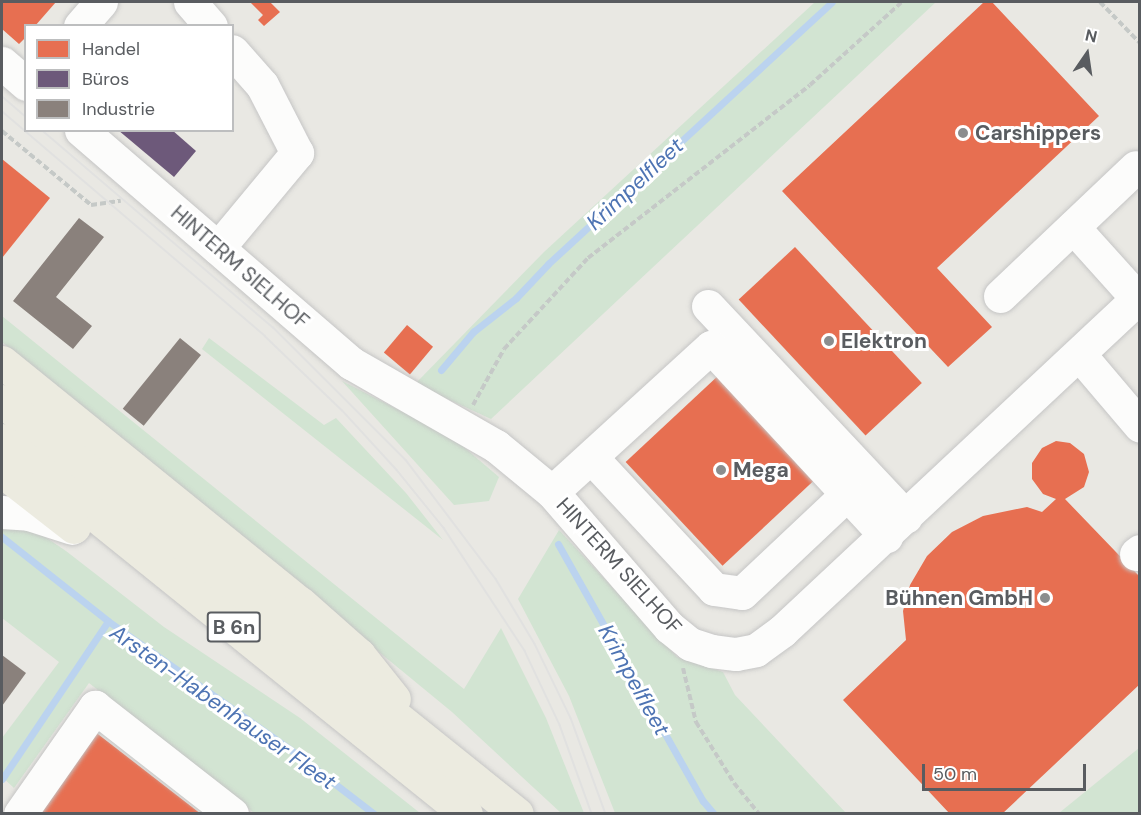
<!DOCTYPE html>
<meta charset="utf-8">
<style>
body{margin:0}
#map{position:relative;width:1141px;height:815px;overflow:hidden;background:#e9e8e3;font-family:"DM Sans",sans-serif}
div>[style]{position:absolute}
.green>*{inset:0;background:#d2e4d2}
.shops>*{inset:0;background:#e76f51;transform-origin:0 0}
.offices>*{inset:0;background:#6d597a}
.industry>*{inset:0;background:#8a817c;transform-origin:0 0}
.stream>*{height:7px;margin:-3.5px;padding:0 3.5px;transform-origin:3.5px;border-radius:3.5px;background:#bbd3ef}
.path>*{height:4px;margin-top:-2px;transform-origin:0;background:repeating-linear-gradient(90deg,#c5c9c7 0 6px,transparent 0 9px)}
.roads{filter:drop-shadow(0 0 2px #c5c5c5) drop-shadow(0 0 2px #c5c5c5)}
.minor>*{height:33px;margin:-16.5px;padding:0 16.5px;transform-origin:16.5px;border-radius:16.5px;background:#fcfcfb}
.highway>*{height:33px;margin:-16.5px;padding:0 16.5px;transform-origin:16.5px;border-radius:16.5px;background:#ecebe0}
.tram>*{height:1.5px;margin:-0.75px;padding:0 0.75px;transform-origin:0.75px;border-radius:0.75px;background:#e1e1e0}
.dots>*{width:16px;height:16px;translate:-50% -50%;box-sizing:border-box;border:3px solid #fff;border-radius:50%}
span{translate:-50% -50%;white-space:nowrap;text-align:center;line-height:1.15;-webkit-text-stroke:6px #fff;paint-order:stroke}
.shield-label span{padding:2px 4px;background:#fff;border:2px solid;border-radius:4px;-webkit-text-stroke-width:0}
.shield-label{font-size:20px;color:#595c60;font-weight:700}
.poi-label{font-size:21px;color:#595c60;font-weight:700}
.left{translate:0 -50%;text-align:left}
.right{translate:-100% -50%;text-align:right}
.street-label{font-size:21px;color:#595c60}
.water-label{font-size:22px;color:#4e74b3;font-style:italic}
.frame{position:absolute;inset:0;border:3px solid #595c60;pointer-events:none}
.legend{position:absolute;left:24px;top:24px;width:210px;height:108px;box-sizing:border-box;background:#fff;border:2px solid #bdbebf;margin:0;padding:8px 10px;list-style:none;font-size:18px;color:#595c60}
.legend li{display:flex;align-items:center;gap:12px;height:30px}
.legend b{width:30px;border:2px solid #bdbebf}
.north{position:absolute;left:1057px;top:24px;width:60px;height:60px;-webkit-text-stroke:4px #fff;paint-order:stroke;rotate:13deg;font-size:16px;font-weight:700;line-height:24px;text-align:center;color:#595c60}
.north::after{content:'';display:block;margin:auto;width:21px;height:27px;background:#595c60;clip-path:polygon(50% 0,100% 100%,50% 72%,0 100%)}
.scale{position:absolute;left:922px;top:764px;width:164px;height:27px;box-sizing:border-box;border:3px solid #595c60;border-top:0;padding-left:8px;font-size:18px;line-height:21px;white-space:nowrap;color:#595c60;-webkit-text-stroke:4px #fff;paint-order:stroke}
</style>
<div id="map">
<div class="green">
<i style="clip-path:polygon(815px 2px,936px 2px,491px 419px,415px 384px,544px 252px)"></i>
<i style="clip-path:polygon(2px 316px,464px 689px,501px 628px,546px 718px,584px 813px,561px 813px,452px 712px,2px 342px)"></i>
<i style="clip-path:polygon(209px 338px,324px 425px,336px 418px,406px 493px,443px 540px,202px 349px)"></i>
<i style="clip-path:polygon(342px 381px,452px 437px,499px 477px,489px 501px,454px 505px)"></i>
<i style="clip-path:polygon(2px 524px,29px 526px,66px 551px,164px 627px,300px 718px,420px 813px,254px 813px,89px 683px,14px 788px,2px 777px,2px 738px,59px 662px,2px 618px)"></i>
<i style="clip-path:polygon(559px 530px,677px 657px,723px 672px,735px 695px,846px 813px,615px 813px,569px 696px,518px 599px)"></i>
<i style="clip-path:polygon(1139px 748px,1139px 813px,1059px 813px)"></i>
</div>
<div class="shops">
<i style="clip-path:polygon(2px 2px,56px 2px,35px 26px,26px 26px,26px 37px,19px 44px,2px 29px)"></i>
<i style="clip-path:polygon(250px 2px,270px 2px,280px 12px,264px 26px,258px 20px,263px 15px)"></i>
<i style="clip-path:polygon(984px 2px,992px 2px,1099px 116px,937px 268px,992px 327px,948px 367px,782px 191px)"></i>
<i style="clip-path:polygon(2px 159px,50px 198px,2px 258px)"></i>
<i style="left:795px;top:247px;width:186px;height:77px;rotate:47deg"></i>
<i style="left:407px;top:325px;width:34px;height:36px;rotate:40deg"></i>
<i style="left:720px;top:374px;width:142px;height:129px;rotate:47deg"></i>
<i style="clip-path:polygon(1056px 441px,1070px 443px,1084px 454px,1089px 472px,1084px 487px,1065px 499px,1140px 577px,1140px 684px,1002px 814px,950px 814px,843px 700px,906px 640px,903px 611px,910px 585px,927px 556px,952px 532px,983px 516px,1027px 507px,1042px 512px,1056px 499px,1043px 494px,1032px 479px,1032px 463px,1042px 448px)"></i>
<i style="clip-path:polygon(94px 731px,201px 814px,38px 814px)"></i>
</div>
<div class="offices">
<i style="clip-path:polygon(118px 130px,172px 130px,196px 151px,174px 177px)"></i>
</div>
<div class="industry">
<i style="clip-path:polygon(79px 218px,104px 237px,56px 297px,92px 326px,73px 349px,13px 301px)"></i>
<i style="left:180px;top:338px;width:27px;height:91px;rotate:39deg"></i>
<i style="clip-path:polygon(2px 655px,26px 673px,2px 706px)"></i>
</div>
<div class="stream">
<i style="left:441px;top:370px;width:50px;rotate:-49.9deg"></i>
<i style="left:473px;top:332px;width:55px;rotate:-38.3deg"></i>
<i style="left:516px;top:298px;width:47px;rotate:-46.7deg"></i>
<i style="left:548px;top:264px;width:386px;rotate:-42.7deg"></i>
<i style="left:2px;top:537px;width:135px;rotate:38.4deg"></i>
<i style="left:108px;top:621px;width:224px;rotate:35.2deg"></i>
<i style="left:291px;top:750px;width:105px;rotate:37.6deg"></i>
<i style="left:558px;top:544px;width:295px;rotate:60.6deg"></i>
<i style="left:703px;top:801px;width:17px;rotate:50deg"></i>
<i style="left:2px;top:779px;width:190px;rotate:-56.1deg"></i>
</div>
<div class="path">
<i style="left:1100px;top:2px;width:57px;rotate:45.7deg"></i>
<i style="left:2px;top:131px;width:116px;rotate:39.7deg"></i>
<i style="left:91px;top:205px;width:30px;rotate:-8deg"></i>
<i style="left:473px;top:405px;width:64px;rotate:-61deg"></i>
<i style="left:504px;top:349px;width:124px;rotate:-47.3deg"></i>
<i style="left:588px;top:258px;width:281px;rotate:-37.9deg"></i>
<i style="left:810px;top:85px;width:124px;rotate:-42.1deg"></i>
<i style="left:683px;top:668px;width:56px;rotate:76.5deg"></i>
<i style="left:696px;top:722px;width:72px;rotate:58.1deg"></i>
<i style="left:734px;top:783px;width:40px;rotate:51deg"></i>
</div>
<div class="roads">
<div class="minor">
<i style="left:190px;top:2px;width:32px;rotate:49deg"></i>
<i style="left:80px;top:26px;width:32px;rotate:-49deg"></i>
<i style="left:2px;top:63px;width:32px;rotate:41deg"></i>
<i style="left:81px;top:130px;width:357px;rotate:40.8deg"></i>
<i style="left:351px;top:363px;width:167px;rotate:29.8deg"></i>
<i style="left:496px;top:446px;width:72px;rotate:39.4deg"></i>
<i style="left:552px;top:492px;width:179px;rotate:49.1deg"></i>
<i style="left:669px;top:627px;width:27px;rotate:39deg"></i>
<i style="left:690px;top:644px;width:22px;rotate:18deg"></i>
<i style="left:711px;top:651px;width:25px;rotate:7deg"></i>
<i style="left:736px;top:654px;width:20px;rotate:-11deg"></i>
<i style="left:756px;top:650px;width:32px;rotate:-36deg"></i>
<i style="left:782px;top:631px;width:490px;rotate:-43.1deg"></i>
<i style="left:1073px;top:227px;width:96px;rotate:48deg"></i>
<i style="left:218px;top:248px;width:124px;rotate:-50.3deg"></i>
<i style="left:297px;top:153px;width:76px;rotate:-117.2deg"></i>
<i style="left:262px;top:85px;width:45px;rotate:-131.4deg"></i>
<i style="left:1000px;top:296px;width:187px;rotate:-43.5deg"></i>
<i style="left:708px;top:306px;width:289px;rotate:46.8deg"></i>
<i style="left:1079px;top:354px;width:94px;rotate:49.7deg"></i>
<i style="left:591px;top:457px;width:180px;rotate:47deg"></i>
<i style="left:714px;top:589px;width:28px;rotate:8deg"></i>
<i style="left:742px;top:593px;width:144px;rotate:-43.3deg"></i>
<i style="left:552px;top:492px;width:215px;rotate:-42.4deg"></i>
<i style="left:711px;top:347px;width:258px;rotate:47.2deg"></i>
<i style="left:2px;top:512px;width:27px;rotate:4deg"></i>
<i style="left:29px;top:514px;width:45px;rotate:18deg"></i>
<i style="left:1136px;top:554px;width:5px;rotate:-37deg"></i>
<i style="left:20px;top:814px;width:131px;rotate:-55deg"></i>
<i style="left:95px;top:707px;width:174px;rotate:38deg"></i>
</div>
<div class="highway">
<i style="left:2px;top:362px;width:383px;rotate:39deg"></i>
<i style="left:300px;top:603px;width:79px;rotate:41.4deg"></i>
<i style="left:359px;top:655px;width:56px;rotate:51.5deg"></i>
<i style="left:2px;top:401px;width:660px;rotate:38.73deg"></i>
<i style="left:2px;top:440px;width:596px;rotate:38.87deg"></i>
<i style="left:2px;top:471px;width:91px;rotate:37.9deg"></i>
</div>
</div>
<div class="tram">
<i style="left:2px;top:96px;width:32px;rotate:41deg"></i>
<i style="left:2px;top:111px;width:346px;rotate:40.5deg"></i>
<i style="left:265px;top:336px;width:107px;rotate:43.9deg"></i>
<i style="left:342px;top:410px;width:81px;rotate:47.5deg"></i>
<i style="left:397px;top:470px;width:75px;rotate:51deg"></i>
<i style="left:444px;top:528px;width:147px;rotate:56.6deg"></i>
<i style="left:525px;top:651px;width:82px;rotate:64.7deg"></i>
<i style="left:560px;top:725px;width:95px;rotate:70.2deg"></i>
<i style="left:42px;top:130px;width:304px;rotate:40.5deg"></i>
<i style="left:273px;top:327px;width:188px;rotate:45deg"></i>
<i style="left:406px;top:460px;width:149px;rotate:52.9deg"></i>
<i style="left:496px;top:579px;width:76px;rotate:59deg"></i>
<i style="left:535px;top:644px;width:82px;rotate:64.1deg"></i>
<i style="left:571px;top:718px;width:102px;rotate:70deg"></i>
</div>
<div class="dots">
<i style="left:963px;top:133px;background:#8b8d8e"></i>
<i style="left:829px;top:341px;background:#8b8d8e"></i>
<i style="left:721px;top:470px;background:#8b8d8e"></i>
<i style="left:1045px;top:598px;background:#8b8d8e"></i>
</div>
<div class="shield-label">
<span style="left:234px;top:627px">B 6n</span>
</div>
<div class="poi-label">
<span class="left" style="left:975px;top:133px">Carshippers</span>
<span class="left" style="left:841px;top:341px">Elektron</span>
<span class="left" style="left:733px;top:470px">Mega</span>
<span class="right" style="left:1033px;top:598px">Bühnen GmbH</span>
</div>
<div class="street-label">
<span style="left:240px;top:267px;rotate:41deg">HINTERM SIELHOF</span>
<span style="left:619px;top:566px;rotate:48deg">HINTERM SIELHOF</span>
</div>
<div class="water-label">
<span style="left:635px;top:184px;rotate:-43deg">Krimpelfleet</span>
<span style="left:634px;top:680px;rotate:61deg">Krimpelfleet</span>
<span style="left:223px;top:707px;rotate:35deg">Arsten-Habenhauser Fleet</span>
</div>
<div class="frame"></div>
<ul class="legend">
<li><b style="height:16px;background:#e76f51"></b>Handel</li>
<li><b style="height:16px;background:#6d597a"></b>Büros</li>
<li><b style="height:16px;background:#8a817c"></b>Industrie</li>
</ul>
<div class="north">N</div>
<div class="scale">50 m</div>
</div>
